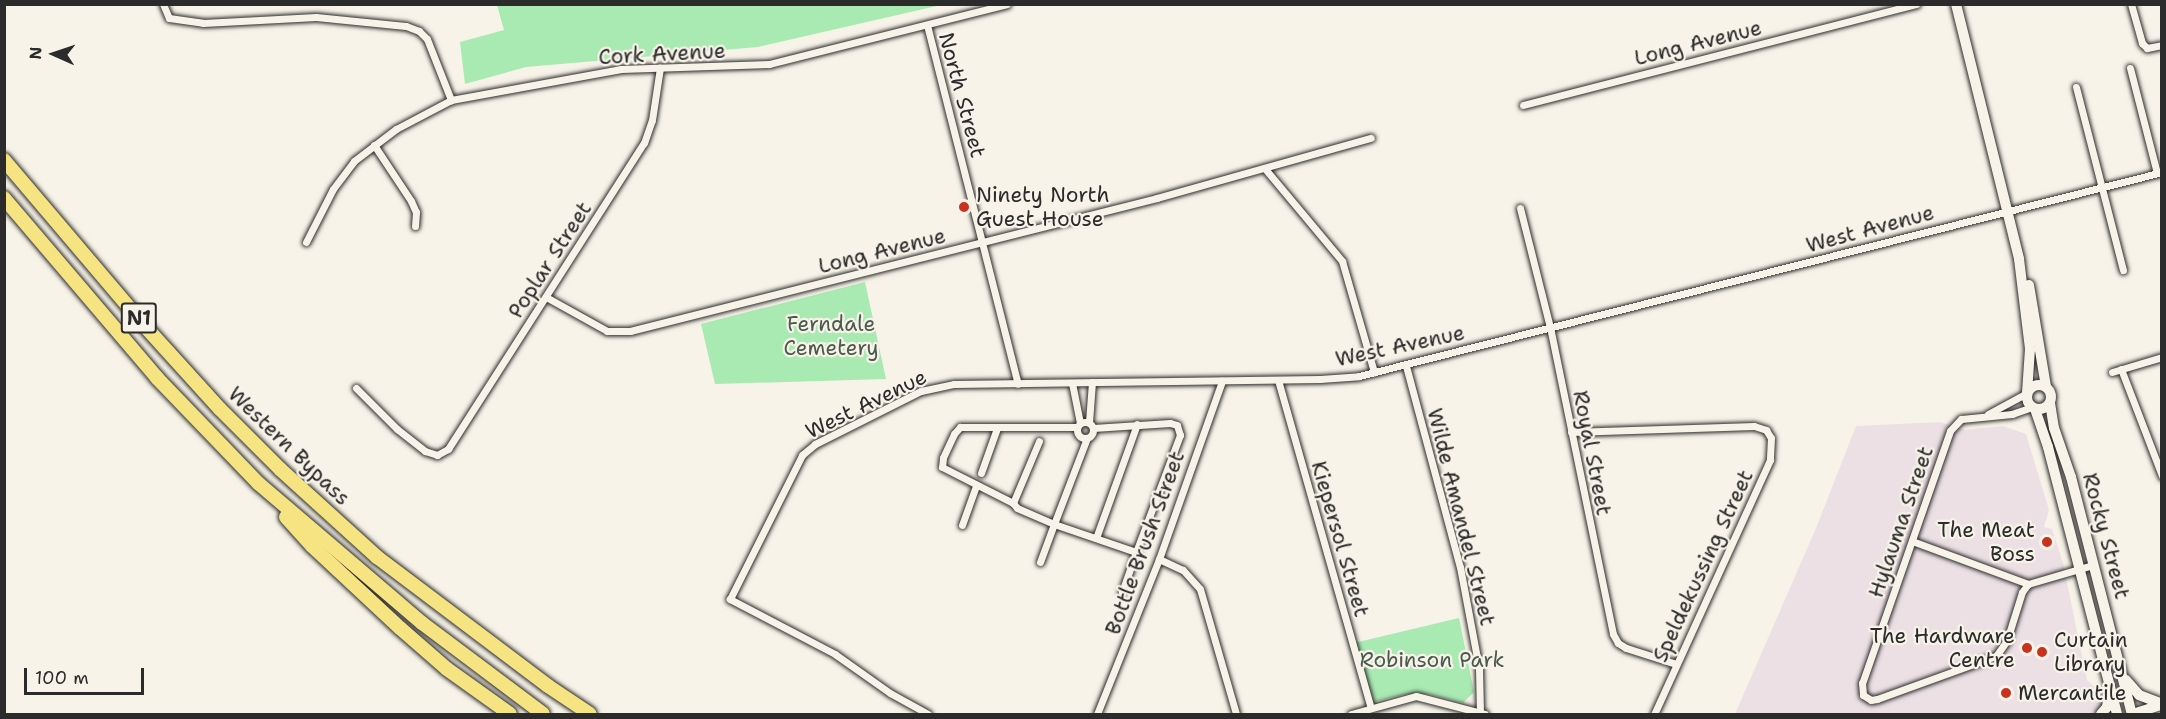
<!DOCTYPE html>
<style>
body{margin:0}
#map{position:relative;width:2166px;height:719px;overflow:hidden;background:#f7f3e8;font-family:"Shantell Sans",sans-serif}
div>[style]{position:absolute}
.built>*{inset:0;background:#ece0e5}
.green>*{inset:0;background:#a9e9b2}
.roads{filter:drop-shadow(0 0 2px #2b2b2b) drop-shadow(0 0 2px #2b2b2b)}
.street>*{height:7px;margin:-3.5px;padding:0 3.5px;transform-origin:3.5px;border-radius:3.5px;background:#f7f3e8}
.street>.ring{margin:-3.5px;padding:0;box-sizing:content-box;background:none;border:7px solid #f7f3e8;border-radius:50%}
.secondary>*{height:10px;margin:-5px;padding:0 5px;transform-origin:5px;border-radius:5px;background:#f7f3e8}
.secondary>.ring{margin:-5px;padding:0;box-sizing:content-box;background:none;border:10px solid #f7f3e8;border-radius:50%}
.highway>*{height:14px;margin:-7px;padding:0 7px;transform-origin:7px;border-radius:7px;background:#f6e381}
.dots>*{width:16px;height:16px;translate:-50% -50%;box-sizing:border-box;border:3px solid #f7f3e8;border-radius:50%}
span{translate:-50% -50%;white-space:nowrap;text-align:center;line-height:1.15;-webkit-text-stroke:4.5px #f7f3e8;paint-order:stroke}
.shield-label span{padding:2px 4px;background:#f7f3e8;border:2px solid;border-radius:4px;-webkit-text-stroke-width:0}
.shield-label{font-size:20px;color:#2b2b2b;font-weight:700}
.street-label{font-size:21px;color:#2b2b2b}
.poi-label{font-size:21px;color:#2b2b2b}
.left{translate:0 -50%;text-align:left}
.right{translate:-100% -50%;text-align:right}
.park-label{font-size:21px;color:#4a5a4d}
.frame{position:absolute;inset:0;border:6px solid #2b2b2b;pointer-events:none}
.north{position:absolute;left:24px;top:24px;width:60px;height:60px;-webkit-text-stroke:4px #f7f3e8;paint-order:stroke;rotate:273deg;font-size:16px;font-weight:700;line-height:24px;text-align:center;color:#2b2b2b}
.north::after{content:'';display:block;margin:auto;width:21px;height:27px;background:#2b2b2b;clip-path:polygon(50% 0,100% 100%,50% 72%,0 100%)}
.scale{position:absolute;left:24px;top:668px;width:120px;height:27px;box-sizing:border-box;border:3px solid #2b2b2b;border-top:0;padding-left:8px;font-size:18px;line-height:21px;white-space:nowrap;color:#2b2b2b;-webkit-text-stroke:4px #f7f3e8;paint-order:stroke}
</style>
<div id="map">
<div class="built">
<i style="clip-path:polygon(1940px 422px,1965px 430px,2003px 426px,2026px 434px,2049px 510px,2044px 527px,2052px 529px,2063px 563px,2087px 680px,2123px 714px,1735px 714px,1816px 528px,1856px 426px)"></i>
</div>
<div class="green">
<i style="clip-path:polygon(497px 5px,497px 4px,941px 5px,758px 47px,526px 67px,465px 84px,460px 42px,504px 30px)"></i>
<i style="clip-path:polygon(865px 282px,886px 379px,715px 384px,701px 324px)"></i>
<i style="clip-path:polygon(1459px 618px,1474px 692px,1463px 703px,1429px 694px,1407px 694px,1372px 702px,1354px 643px)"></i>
</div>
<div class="roads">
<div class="street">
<i style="left:163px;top:4px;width:15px;rotate:67deg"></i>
<i style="left:169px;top:18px;width:34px;rotate:8deg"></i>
<i style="left:203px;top:23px;width:113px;rotate:-3deg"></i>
<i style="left:316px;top:17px;width:90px;rotate:5.7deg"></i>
<i style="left:406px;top:26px;width:14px;rotate:21deg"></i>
<i style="left:419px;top:31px;width:11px;rotate:45deg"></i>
<i style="left:427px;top:39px;width:66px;rotate:68.5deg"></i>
<i style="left:2131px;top:4px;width:41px;rotate:74.2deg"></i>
<i style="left:2142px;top:43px;width:7px;rotate:45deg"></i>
<i style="left:2147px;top:48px;width:15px;rotate:-11deg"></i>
<i style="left:927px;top:25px;width:370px;rotate:75.8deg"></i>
<i style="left:2130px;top:68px;width:108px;rotate:75.6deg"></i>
<i style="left:2076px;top:87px;width:189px;rotate:75.6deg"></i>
<i style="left:1523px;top:105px;width:406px;rotate:-14.4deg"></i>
<i style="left:374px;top:145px;width:67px;rotate:56.5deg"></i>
<i style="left:411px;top:201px;width:12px;rotate:66deg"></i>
<i style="left:416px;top:212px;width:14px;rotate:94deg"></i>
<i style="left:1266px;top:170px;width:119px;rotate:50.1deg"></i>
<i style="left:1342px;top:261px;width:116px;rotate:73.9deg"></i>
<i style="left:1520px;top:208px;width:123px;rotate:75.9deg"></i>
<i style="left:1550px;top:327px;width:313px;rotate:78.4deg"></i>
<i style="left:1613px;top:634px;width:10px;rotate:61deg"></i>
<i style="left:1618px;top:643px;width:9px;rotate:32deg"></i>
<i style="left:1626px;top:648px;width:52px;rotate:17.7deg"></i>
<i style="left:306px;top:242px;width:59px;rotate:-63deg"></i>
<i style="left:333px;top:189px;width:35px;rotate:-53deg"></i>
<i style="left:354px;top:161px;width:53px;rotate:-37.3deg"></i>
<i style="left:396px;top:129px;width:62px;rotate:-27.8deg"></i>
<i style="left:451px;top:100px;width:173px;rotate:-10.3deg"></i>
<i style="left:621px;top:69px;width:148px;rotate:-1.9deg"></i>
<i style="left:769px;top:64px;width:245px;rotate:-14.1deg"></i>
<i style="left:546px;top:297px;width:70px;rotate:29.1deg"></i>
<i style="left:607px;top:331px;width:23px"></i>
<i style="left:630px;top:331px;width:544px;rotate:-14.16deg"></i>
<i style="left:1157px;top:198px;width:222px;rotate:-15.7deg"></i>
<i style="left:1406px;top:366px;width:208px;rotate:75deg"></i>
<i style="left:1460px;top:567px;width:104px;rotate:79.4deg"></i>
<i style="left:1479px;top:669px;width:44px;rotate:88.7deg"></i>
<i style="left:2121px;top:369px;width:115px;rotate:69deg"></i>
<i style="left:2112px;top:372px;width:52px;rotate:-16.7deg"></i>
<i style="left:1278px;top:380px;width:341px;rotate:74.2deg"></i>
<i style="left:1072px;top:383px;width:41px;rotate:78.7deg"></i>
<i style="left:356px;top:388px;width:58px;rotate:45deg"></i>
<i style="left:397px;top:429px;width:36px;rotate:38deg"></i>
<i style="left:425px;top:451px;width:13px;rotate:18deg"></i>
<i style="left:437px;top:455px;width:13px;rotate:-29deg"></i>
<i style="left:448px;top:449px;width:363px;rotate:-57.4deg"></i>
<i style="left:644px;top:143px;width:24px;rotate:-71deg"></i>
<i style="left:652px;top:120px;width:53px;rotate:-81.3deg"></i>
<i style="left:2032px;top:407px;width:21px;rotate:161deg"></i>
<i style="left:2012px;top:414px;width:51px;rotate:174.4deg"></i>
<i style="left:1961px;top:419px;width:16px;rotate:133deg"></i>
<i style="left:1950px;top:431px;width:267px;rotate:109.2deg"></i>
<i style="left:1862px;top:683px;width:12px;rotate:85deg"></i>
<i style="left:1863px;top:695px;width:9px;rotate:32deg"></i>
<i style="left:1871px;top:700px;width:6px;rotate:-9deg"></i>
<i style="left:1877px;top:699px;width:127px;rotate:-19.9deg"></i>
<i style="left:1996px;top:656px;width:19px;rotate:-55deg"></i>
<i style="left:2007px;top:640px;width:50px;rotate:-72.6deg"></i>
<i style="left:2022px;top:592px;width:10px;rotate:-53deg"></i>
<i style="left:2028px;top:584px;width:68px;rotate:-16.3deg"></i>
<i style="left:1988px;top:414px;width:44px;rotate:-28.3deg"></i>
<i class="ring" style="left:1077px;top:422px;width:9px;height:9px"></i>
<i style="left:1089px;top:422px;width:40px;rotate:-85.7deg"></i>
<i style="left:1077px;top:427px;width:117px;rotate:180deg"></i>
<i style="left:960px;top:427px;width:9px;rotate:131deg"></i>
<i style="left:954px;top:434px;width:26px;rotate:115deg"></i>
<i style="left:943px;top:458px;width:9px;rotate:96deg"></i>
<i style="left:942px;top:467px;width:80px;rotate:26.9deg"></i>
<i style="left:1013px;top:503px;width:6px;rotate:51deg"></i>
<i style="left:1017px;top:508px;width:40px;rotate:23.4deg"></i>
<i style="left:1054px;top:524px;width:92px;rotate:-69deg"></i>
<i style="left:1571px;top:432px;width:183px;rotate:-1.9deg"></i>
<i style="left:1754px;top:426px;width:13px;rotate:18deg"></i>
<i style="left:1766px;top:430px;width:9px;rotate:58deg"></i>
<i style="left:1771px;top:438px;width:22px;rotate:93deg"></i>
<i style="left:1770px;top:460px;width:279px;rotate:114.5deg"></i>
<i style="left:981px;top:473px;width:48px;rotate:-70.4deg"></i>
<i style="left:1013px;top:503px;width:67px;rotate:-67.2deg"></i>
<i style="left:962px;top:525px;width:41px;rotate:-70.3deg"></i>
<i style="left:1096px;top:538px;width:121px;rotate:-70.2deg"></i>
<i style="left:1912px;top:541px;width:124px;rotate:20.3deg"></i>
<i style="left:1159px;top:559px;width:26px;rotate:25deg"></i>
<i style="left:1183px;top:570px;width:25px;rotate:48deg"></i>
<i style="left:1200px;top:589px;width:130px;rotate:73.9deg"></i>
<i style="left:1040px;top:562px;width:40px;rotate:-69.8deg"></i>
<i style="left:1054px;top:524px;width:87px;rotate:18.9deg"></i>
<i style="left:1136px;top:552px;width:125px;rotate:-69.4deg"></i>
<i style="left:1180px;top:435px;width:10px;rotate:-107deg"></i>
<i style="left:1177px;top:425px;width:7px;rotate:-164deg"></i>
<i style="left:1170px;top:423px;width:77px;rotate:176.3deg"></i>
<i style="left:1122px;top:592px;width:42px;rotate:-70.7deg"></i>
<i style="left:928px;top:714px;width:43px;rotate:-151.1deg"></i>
<i style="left:890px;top:693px;width:67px;rotate:-144.7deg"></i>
<i style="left:835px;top:654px;width:119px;rotate:-152.4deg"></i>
<i style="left:730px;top:599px;width:161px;rotate:-63.4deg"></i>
<i style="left:802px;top:455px;width:17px;rotate:-40deg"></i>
<i style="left:815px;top:444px;width:119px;rotate:-26.6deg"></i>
<i style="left:921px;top:391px;width:34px;rotate:-12deg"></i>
<i style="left:954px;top:384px;width:366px;rotate:-0.8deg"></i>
<i style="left:1320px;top:379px;width:39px;rotate:-4deg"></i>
<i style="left:1359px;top:376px;width:829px;rotate:-14.25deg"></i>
<i style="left:1097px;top:714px;width:167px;rotate:-68.2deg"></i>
<i style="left:1159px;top:559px;width:189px;rotate:-70.5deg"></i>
<i style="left:1351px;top:714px;width:67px;rotate:-15.5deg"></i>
<i style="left:1416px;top:696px;width:71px;rotate:14.6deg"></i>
</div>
<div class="secondary">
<i style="left:1956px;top:4px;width:263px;rotate:76.1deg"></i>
<i style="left:2019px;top:259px;width:91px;rotate:83deg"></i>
<i style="left:2030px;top:349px;width:44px;rotate:93.9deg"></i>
<i style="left:2029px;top:285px;width:103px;rotate:80.5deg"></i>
<i class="ring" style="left:2027px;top:385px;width:14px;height:14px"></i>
<i style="left:2050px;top:403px;width:25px;rotate:81deg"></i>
<i style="left:2054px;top:428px;width:52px;rotate:70.9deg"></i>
<i style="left:2071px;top:477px;width:245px;rotate:75.6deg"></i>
<i style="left:2035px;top:409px;width:40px;rotate:71.1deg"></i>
<i style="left:2048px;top:447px;width:276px;rotate:75.5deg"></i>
<i style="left:2126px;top:680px;width:20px;rotate:49deg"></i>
<i style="left:2139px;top:695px;width:25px;rotate:21deg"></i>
<i style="left:2101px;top:714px;width:9px;rotate:-49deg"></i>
<i style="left:2107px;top:707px;width:14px;rotate:-82deg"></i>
<i style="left:2133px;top:714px;width:29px;rotate:-18deg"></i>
</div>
<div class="highway">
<i style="left:4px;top:160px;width:214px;rotate:49.7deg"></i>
<i style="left:142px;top:323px;width:116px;rotate:47.8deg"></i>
<i style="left:220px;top:409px;width:86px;rotate:45deg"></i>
<i style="left:281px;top:470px;width:130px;rotate:42.2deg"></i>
<i style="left:377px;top:557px;width:214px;rotate:37deg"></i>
<i style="left:548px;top:686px;width:50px;rotate:33.7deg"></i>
<i style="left:4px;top:198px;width:236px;rotate:49.6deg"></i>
<i style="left:157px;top:378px;width:146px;rotate:46.1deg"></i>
<i style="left:258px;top:483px;width:216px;rotate:40.5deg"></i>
<i style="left:422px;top:623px;width:151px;rotate:36.9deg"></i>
<i style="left:286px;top:517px;width:39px;rotate:48deg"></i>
<i style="left:312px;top:546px;width:120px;rotate:43deg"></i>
<i style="left:400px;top:628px;width:62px;rotate:41.1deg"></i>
<i style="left:447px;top:669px;width:77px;rotate:35.5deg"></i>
</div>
</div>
<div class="dots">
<i style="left:964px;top:207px;background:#c8321e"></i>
<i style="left:2047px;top:542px;background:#c8321e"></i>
<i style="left:2027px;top:648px;background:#c8321e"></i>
<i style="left:2042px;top:652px;background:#c8321e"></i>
<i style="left:2006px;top:693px;background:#c8321e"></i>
</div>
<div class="shield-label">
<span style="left:139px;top:318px">N1</span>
</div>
<div class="street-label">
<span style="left:1698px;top:43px;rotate:-14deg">Long Avenue</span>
<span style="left:662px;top:54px;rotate:-3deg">Cork Avenue</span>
<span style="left:962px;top:95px;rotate:75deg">North Street</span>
<span style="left:1870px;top:229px;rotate:-15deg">West Avenue</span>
<span style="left:882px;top:251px;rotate:-14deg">Long Avenue</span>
<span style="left:550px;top:260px;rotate:-57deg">Poplar Street</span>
<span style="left:1400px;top:346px;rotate:-12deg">West Avenue</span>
<span style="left:866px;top:404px;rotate:-26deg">West Avenue</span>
<span style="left:289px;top:446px;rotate:44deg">Western Bypass</span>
<span style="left:1592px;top:453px;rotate:79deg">Royal Street</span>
<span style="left:1461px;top:517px;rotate:76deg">Wilde Amandel Street</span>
<span style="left:1901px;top:522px;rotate:-71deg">Hylauma Street</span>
<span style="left:2106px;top:536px;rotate:75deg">Rocky Street</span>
<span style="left:1340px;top:539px;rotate:74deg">Kiepersol Street</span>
<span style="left:1145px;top:543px;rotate:-70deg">Bottle Brush Street</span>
<span style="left:1703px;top:566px;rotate:-65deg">Speldekussing Street</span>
</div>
<div class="poi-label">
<span class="left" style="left:976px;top:207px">Ninety North<br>Guest House</span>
<span class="right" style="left:2035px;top:542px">The Meat<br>Boss</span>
<span class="right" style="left:2015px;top:648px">The Hardware<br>Centre</span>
<span class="left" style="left:2054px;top:652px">Curtain<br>Library</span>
<span class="left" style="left:2018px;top:693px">Mercantile</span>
</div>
<div class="park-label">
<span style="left:831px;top:336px">Ferndale<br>Cemetery</span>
<span style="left:1432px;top:660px">Robinson Park</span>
</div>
<div class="frame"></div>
<div class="north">N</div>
<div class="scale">100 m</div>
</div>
